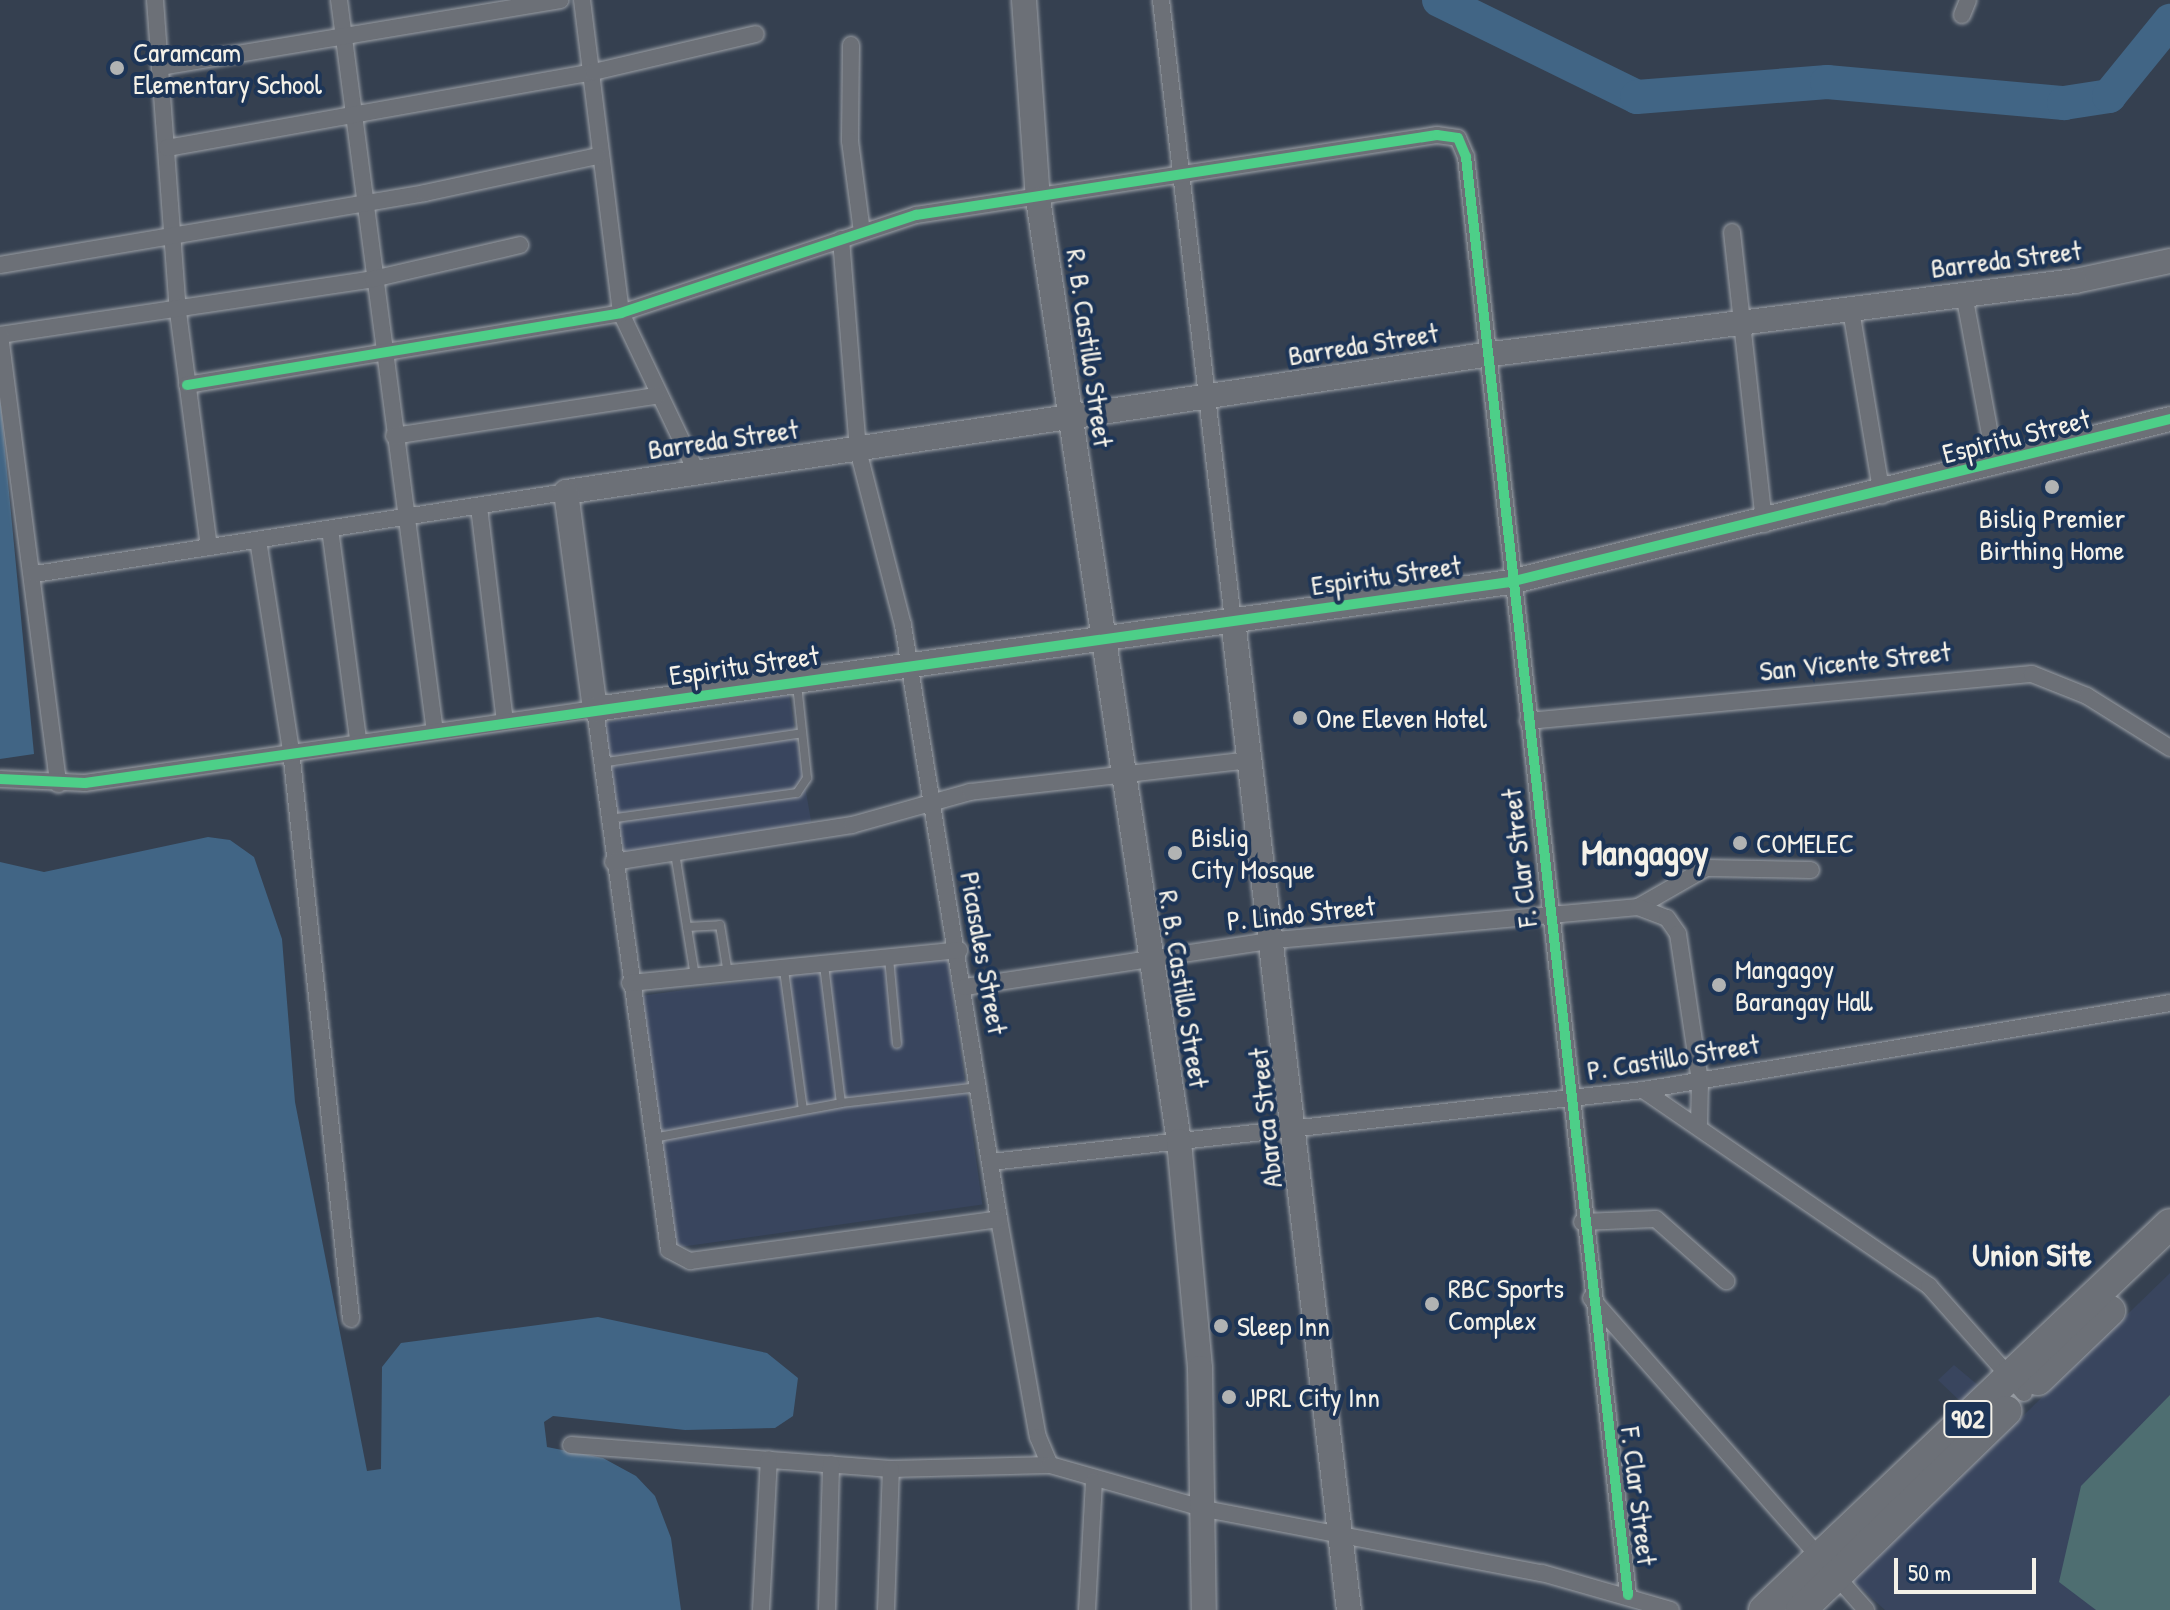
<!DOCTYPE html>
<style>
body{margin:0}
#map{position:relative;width:2170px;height:1610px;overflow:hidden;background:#354050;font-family:"Patrick Hand",sans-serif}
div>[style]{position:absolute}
.built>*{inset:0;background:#39455e;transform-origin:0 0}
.green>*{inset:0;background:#4e6e71}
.water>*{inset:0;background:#416585}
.river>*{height:34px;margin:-17px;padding:0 17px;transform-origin:17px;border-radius:17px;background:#416585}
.roads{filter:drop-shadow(0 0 2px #9ca0a6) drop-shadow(0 0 2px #9ca0a6)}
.lane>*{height:8px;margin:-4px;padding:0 4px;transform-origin:4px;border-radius:4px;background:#6c7077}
.street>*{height:16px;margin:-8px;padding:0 8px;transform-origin:8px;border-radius:8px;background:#6c7077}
.secondary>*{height:24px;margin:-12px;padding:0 12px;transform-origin:12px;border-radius:12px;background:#6c7077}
.highway>*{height:30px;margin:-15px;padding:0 15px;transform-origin:15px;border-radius:15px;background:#6c7077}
.cycleway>*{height:10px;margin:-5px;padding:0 5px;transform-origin:5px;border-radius:5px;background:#4dcf88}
.dots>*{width:22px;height:22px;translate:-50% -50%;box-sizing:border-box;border:4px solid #1d3557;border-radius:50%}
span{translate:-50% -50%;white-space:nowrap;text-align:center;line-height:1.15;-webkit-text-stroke:8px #1d3557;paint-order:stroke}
.shield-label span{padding:2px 6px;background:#1d3557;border:2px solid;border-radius:6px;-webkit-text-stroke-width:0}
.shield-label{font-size:26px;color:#f4f1e8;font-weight:700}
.poi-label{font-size:28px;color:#f4f1e8}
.left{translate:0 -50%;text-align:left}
.street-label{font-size:28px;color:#f4f1e8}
.quarter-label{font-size:32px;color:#f4f1e8;font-weight:700}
.district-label{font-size:36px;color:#f4f1e8;font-weight:700}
.scale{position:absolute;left:1894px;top:1558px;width:142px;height:36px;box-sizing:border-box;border:4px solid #f4f1e8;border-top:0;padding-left:10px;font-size:24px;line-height:28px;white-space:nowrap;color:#f4f1e8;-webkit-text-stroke:6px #1d3557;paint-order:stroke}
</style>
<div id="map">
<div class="built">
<i style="left:788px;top:690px;width:134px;height:190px;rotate:80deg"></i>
<i style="left:947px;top:953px;width:254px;height:313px;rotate:82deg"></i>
<i style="clip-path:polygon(2170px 1273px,2170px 1610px,1885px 1610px,1853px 1581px)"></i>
<i style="clip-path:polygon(1954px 1365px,1979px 1386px,1963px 1404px,1938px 1380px)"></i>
</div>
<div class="green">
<i style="clip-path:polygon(2170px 1395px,2170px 1610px,2096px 1610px,2059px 1582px,2081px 1486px)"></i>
</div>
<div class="water">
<i style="clip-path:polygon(0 398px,34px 754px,0 759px)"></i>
<i style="clip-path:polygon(208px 837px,230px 840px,254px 857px,282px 939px,295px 1102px,367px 1471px,381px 1469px,382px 1367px,401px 1343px,598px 1317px,767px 1353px,798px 1378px,793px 1416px,775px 1428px,685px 1430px,553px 1416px,544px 1422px,547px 1447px,603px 1458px,636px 1476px,655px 1496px,671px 1538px,681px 1610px,0 1610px,0 862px,44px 872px)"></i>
</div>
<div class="river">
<i style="left:1439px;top:0;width:220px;rotate:26.1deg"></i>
<i style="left:1637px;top:97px;width:191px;rotate:-4.5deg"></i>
<i style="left:1827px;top:82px;width:238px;rotate:5.1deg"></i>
<i style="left:2064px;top:103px;width:46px;rotate:-8.8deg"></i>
<i style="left:2109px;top:96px;width:97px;rotate:-50.9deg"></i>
</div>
<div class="roads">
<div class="lane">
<i style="left:600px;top:763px;width:204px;rotate:-8.4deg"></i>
<i style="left:609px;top:819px;width:190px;rotate:-7.9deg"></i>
<i style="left:797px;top:793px;width:18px;rotate:-56deg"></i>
<i style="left:807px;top:778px;width:94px;rotate:-96.1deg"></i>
<i style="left:675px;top:853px;width:126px;rotate:80.8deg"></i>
<i style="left:687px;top:927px;width:33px;rotate:-3deg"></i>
<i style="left:720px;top:925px;width:50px;rotate:80.7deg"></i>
<i style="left:889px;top:958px;width:86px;rotate:84.7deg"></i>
<i style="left:824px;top:965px;width:139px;rotate:83deg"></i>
<i style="left:784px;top:970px;width:141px;rotate:82.3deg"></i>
<i style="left:653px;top:1138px;width:191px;rotate:-10.5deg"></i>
<i style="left:841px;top:1103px;width:139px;rotate:-6.6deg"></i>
</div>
<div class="street">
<i style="left:155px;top:0;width:313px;rotate:85.8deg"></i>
<i style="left:178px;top:312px;width:237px;rotate:82.5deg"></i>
<i style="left:339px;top:0;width:738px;rotate:82.53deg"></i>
<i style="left:582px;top:0;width:315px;rotate:82.9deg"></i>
<i style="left:621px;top:313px;width:177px;rotate:64.6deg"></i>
<i style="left:1161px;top:0;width:624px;rotate:83.38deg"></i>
<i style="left:1962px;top:15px;width:16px;rotate:-68deg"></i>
<i style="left:851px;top:45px;width:96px;rotate:90.6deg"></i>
<i style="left:850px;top:141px;width:92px;rotate:82.5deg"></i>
<i style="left:160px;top:67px;width:406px;rotate:-9.5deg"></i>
<i style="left:167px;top:148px;width:434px;rotate:-10.1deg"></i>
<i style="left:594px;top:72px;width:166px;rotate:-13.2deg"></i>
<i style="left:1732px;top:232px;width:294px;rotate:83.7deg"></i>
<i style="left:841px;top:239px;width:212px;rotate:85.4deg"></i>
<i style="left:858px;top:450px;width:181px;rotate:75.6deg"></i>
<i style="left:903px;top:625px;width:602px;rotate:80.82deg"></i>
<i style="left:999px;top:1219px;width:221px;rotate:79.9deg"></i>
<i style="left:1038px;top:1437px;width:30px;rotate:67deg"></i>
<i style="left:0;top:265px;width:431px;rotate:-9.6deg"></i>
<i style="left:425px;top:193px;width:177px;rotate:-12.1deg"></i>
<i style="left:1964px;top:294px;width:175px;rotate:79.5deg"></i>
<i style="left:1851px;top:310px;width:188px;rotate:80.5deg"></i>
<i style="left:0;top:335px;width:377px;rotate:-8.5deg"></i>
<i style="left:373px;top:279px;width:151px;rotate:-13deg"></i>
<i style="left:0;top:335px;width:453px;rotate:82.6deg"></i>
<i style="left:187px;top:385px;width:440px;rotate:-9.4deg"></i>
<i style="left:621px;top:313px;width:311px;rotate:-18.4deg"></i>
<i style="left:916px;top:215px;width:527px;rotate:-8.73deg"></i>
<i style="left:1437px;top:135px;width:21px;rotate:8deg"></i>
<i style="left:1458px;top:138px;width:21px;rotate:67deg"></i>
<i style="left:1466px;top:157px;width:1447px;rotate:83.57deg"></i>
<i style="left:394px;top:436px;width:265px;rotate:-8.7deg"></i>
<i style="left:479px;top:507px;width:216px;rotate:83.1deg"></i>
<i style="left:330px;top:529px;width:213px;rotate:82.4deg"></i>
<i style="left:258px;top:540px;width:213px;rotate:81.1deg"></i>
<i style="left:291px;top:750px;width:572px;rotate:83.98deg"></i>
<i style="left:35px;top:574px;width:537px;rotate:-8.78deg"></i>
<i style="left:1528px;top:721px;width:506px;rotate:-5.33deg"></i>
<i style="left:2032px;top:674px;width:59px;rotate:21.8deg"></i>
<i style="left:2087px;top:696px;width:98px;rotate:32.1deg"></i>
<i style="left:0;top:779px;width:85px;rotate:2.7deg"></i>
<i style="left:85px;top:783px;width:515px;rotate:-8.26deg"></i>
<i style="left:595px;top:709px;width:546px;rotate:82.21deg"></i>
<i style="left:669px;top:1250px;width:24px;rotate:28deg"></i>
<i style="left:690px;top:1261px;width:312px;rotate:-7.7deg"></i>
<i style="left:613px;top:862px;width:242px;rotate:-8.8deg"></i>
<i style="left:852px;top:825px;width:123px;rotate:-15.6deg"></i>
<i style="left:970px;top:792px;width:283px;rotate:-6.5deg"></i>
<i style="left:1638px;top:907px;width:78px;rotate:-29.8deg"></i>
<i style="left:1706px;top:868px;width:105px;rotate:1.1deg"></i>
<i style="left:630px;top:983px;width:331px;rotate:-5.7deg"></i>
<i style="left:965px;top:987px;width:315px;rotate:-8.6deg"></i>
<i style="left:1276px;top:940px;width:364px;rotate:-5.2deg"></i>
<i style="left:1638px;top:907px;width:31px;rotate:21deg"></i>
<i style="left:1667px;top:918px;width:19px;rotate:55deg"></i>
<i style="left:1678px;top:934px;width:150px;rotate:81.5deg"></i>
<i style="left:1700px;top:1082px;width:43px;rotate:91.3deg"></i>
<i style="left:1643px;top:1090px;width:347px;rotate:34.4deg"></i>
<i style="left:1929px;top:1286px;width:143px;rotate:48.4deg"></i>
<i style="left:991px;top:1162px;width:656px;rotate:-6.3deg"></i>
<i style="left:1643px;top:1090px;width:534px;rotate:-9.37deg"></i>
<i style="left:1582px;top:1222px;width:74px;rotate:-2.3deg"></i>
<i style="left:1656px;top:1219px;width:94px;rotate:41.5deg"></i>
<i style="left:1591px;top:1298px;width:416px;rotate:48.6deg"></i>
<i style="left:571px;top:1445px;width:321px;rotate:4.3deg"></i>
<i style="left:891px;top:1469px;width:159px;rotate:-1.4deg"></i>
<i style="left:1050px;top:1465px;width:161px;rotate:15.8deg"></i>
<i style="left:1205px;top:1509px;width:343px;rotate:10.8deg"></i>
<i style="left:1542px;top:1573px;width:134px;rotate:16deg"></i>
<i style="left:761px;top:1610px;width:151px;rotate:-87deg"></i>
<i style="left:827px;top:1610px;width:146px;rotate:-88.4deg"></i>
<i style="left:886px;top:1610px;width:141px;rotate:-88deg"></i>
<i style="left:1087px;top:1610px;width:129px;rotate:-86.9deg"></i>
</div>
<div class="secondary">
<i style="left:1024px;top:0;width:199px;rotate:86deg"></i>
<i style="left:1038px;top:199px;width:952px;rotate:81.49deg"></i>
<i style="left:1179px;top:1141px;width:228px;rotate:84.7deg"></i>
<i style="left:1200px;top:1368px;width:242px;rotate:89.1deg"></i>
<i style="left:2170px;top:261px;width:97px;rotate:168.1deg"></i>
<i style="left:2075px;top:281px;width:596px;rotate:172.86deg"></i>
<i style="left:1484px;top:355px;width:928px;rotate:171.51deg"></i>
<i style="left:566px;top:492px;width:219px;rotate:82.4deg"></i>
<i style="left:595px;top:709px;width:924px;rotate:-7.9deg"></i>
<i style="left:1510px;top:582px;width:680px;rotate:-13.87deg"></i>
<i style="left:1233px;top:620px;width:997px;rotate:83.32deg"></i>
</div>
<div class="highway">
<i style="left:2038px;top:1380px;width:100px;rotate:-43.8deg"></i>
<i style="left:1764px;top:1610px;width:560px;rotate:-43.55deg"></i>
<i style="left:1801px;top:1610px;width:286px;rotate:-44.1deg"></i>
</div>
</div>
<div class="cycleway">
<i style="left:187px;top:385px;width:440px;rotate:-9.4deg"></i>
<i style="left:621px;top:313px;width:311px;rotate:-18.4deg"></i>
<i style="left:916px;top:215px;width:527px;rotate:-8.73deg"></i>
<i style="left:1437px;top:135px;width:21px;rotate:8deg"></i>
<i style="left:1458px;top:138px;width:21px;rotate:67deg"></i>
<i style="left:1466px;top:157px;width:1447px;rotate:83.57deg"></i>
<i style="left:0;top:779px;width:85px;rotate:2.7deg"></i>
<i style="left:85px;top:783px;width:1439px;rotate:-8.03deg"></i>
<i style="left:1510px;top:582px;width:680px;rotate:-13.87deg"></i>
</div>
<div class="dots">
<i style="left:117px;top:68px;background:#b1b3b3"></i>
<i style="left:2052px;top:487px;background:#b1b3b3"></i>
<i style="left:1300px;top:718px;background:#b1b3b3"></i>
<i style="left:1740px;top:843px;background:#b1b3b3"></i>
<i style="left:1175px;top:853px;background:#b1b3b3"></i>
<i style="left:1719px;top:985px;background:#b1b3b3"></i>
<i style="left:1432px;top:1304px;background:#b1b3b3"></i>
<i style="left:1221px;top:1326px;background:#b1b3b3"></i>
<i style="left:1229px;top:1397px;background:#b1b3b3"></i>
</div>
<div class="shield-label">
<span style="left:1968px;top:1419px">902</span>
</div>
<div class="poi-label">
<span class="left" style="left:133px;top:68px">Caramcam<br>Elementary School</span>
<span style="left:2052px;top:534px">Bislig Premier<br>Birthing Home</span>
<span class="left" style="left:1316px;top:718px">One Eleven Hotel</span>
<span class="left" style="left:1191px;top:853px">Bislig<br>City Mosque</span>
<span class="left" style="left:1756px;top:843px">COMELEC</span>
<span class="left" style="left:1735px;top:985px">Mangagoy<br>Barangay Hall</span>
<span class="left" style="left:1448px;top:1304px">RBC Sports<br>Complex</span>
<span class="left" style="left:1237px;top:1326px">Sleep Inn</span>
<span class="left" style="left:1245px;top:1397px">JPRL City Inn</span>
</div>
<div class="street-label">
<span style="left:2006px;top:259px;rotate:-7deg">Barreda Street</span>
<span style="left:1363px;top:344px;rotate:-9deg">Barreda Street</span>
<span style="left:1090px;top:348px;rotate:82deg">R. B. Castillo Street</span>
<span style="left:2016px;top:436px;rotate:-14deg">Espiritu Street</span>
<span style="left:723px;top:439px;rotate:-8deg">Barreda Street</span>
<span style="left:1386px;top:575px;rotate:-8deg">Espiritu Street</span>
<span style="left:1855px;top:661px;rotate:-6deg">San Vicente Street</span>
<span style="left:744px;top:665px;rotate:-8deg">Espiritu Street</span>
<span style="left:1519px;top:858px;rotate:-97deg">F. Clar Street</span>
<span style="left:1301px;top:913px;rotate:-6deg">P. Lindo Street</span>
<span style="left:984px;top:953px;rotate:80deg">Picasales Street</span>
<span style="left:1184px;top:989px;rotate:81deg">R. B. Castillo Street</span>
<span style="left:1673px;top:1057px;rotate:-9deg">P. Castillo Street</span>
<span style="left:1265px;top:1118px;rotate:-96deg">Abarca Street</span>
<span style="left:1639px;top:1496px;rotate:83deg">F. Clar Street</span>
</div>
<div class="quarter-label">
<span style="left:2032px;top:1255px">Union Site</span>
</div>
<div class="district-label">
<span style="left:1645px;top:852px">Mangagoy</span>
</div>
<div class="scale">50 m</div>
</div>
